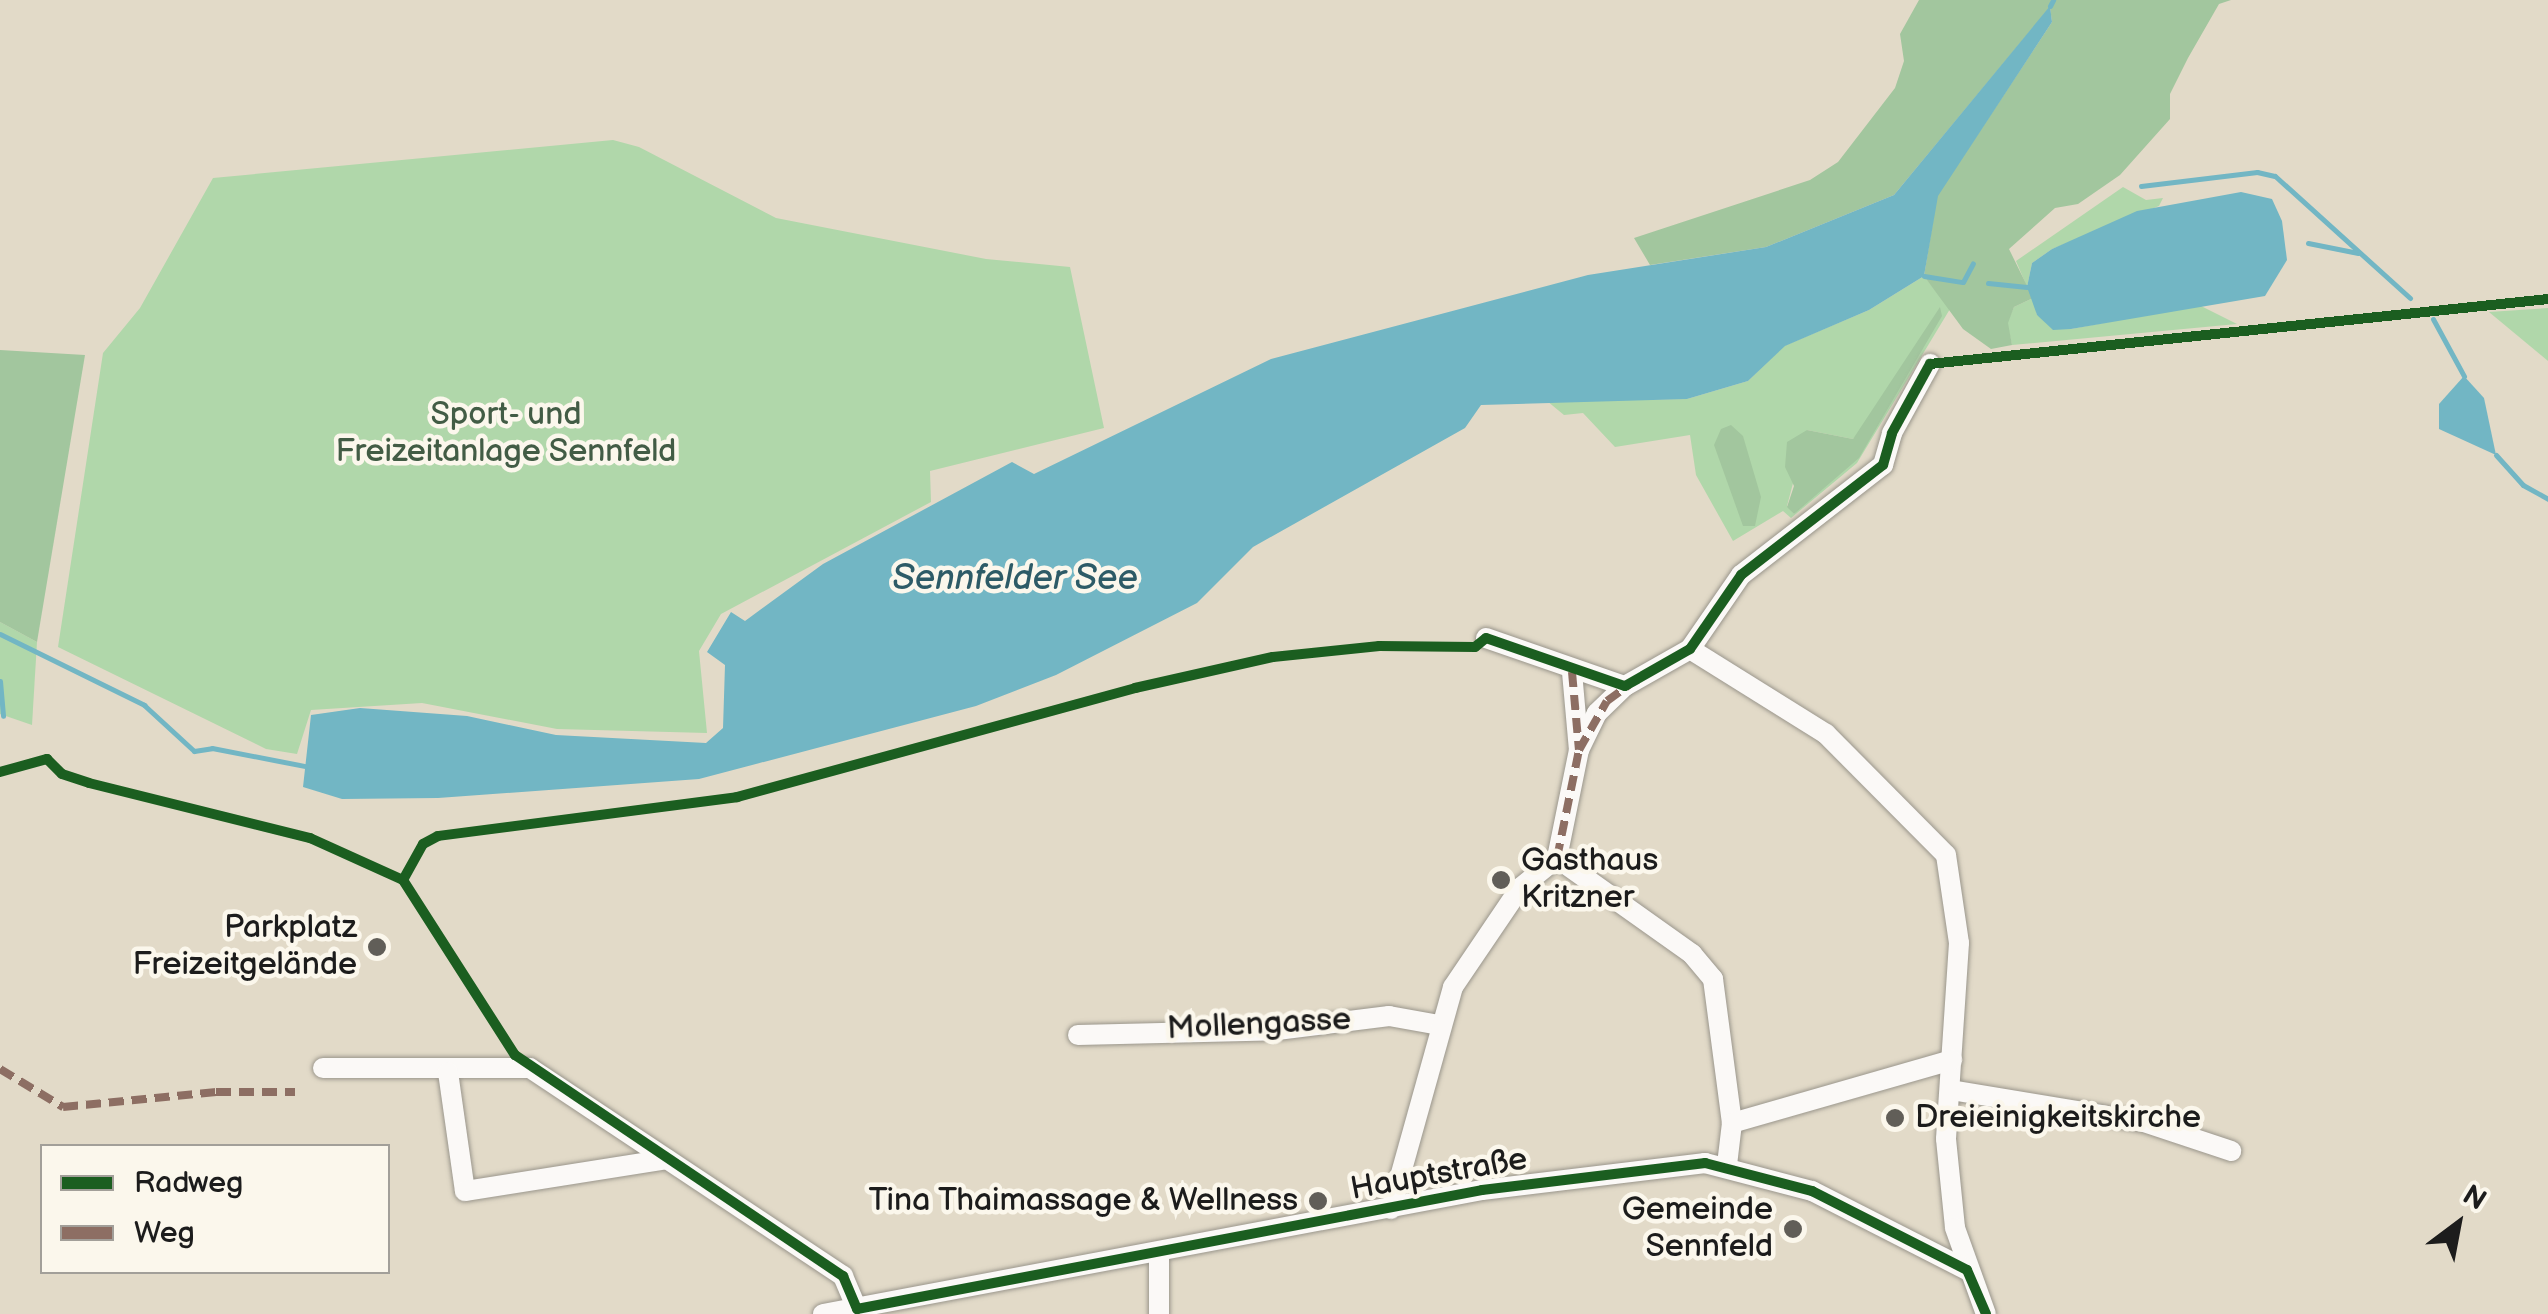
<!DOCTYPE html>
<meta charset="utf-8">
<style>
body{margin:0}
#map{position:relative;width:2548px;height:1314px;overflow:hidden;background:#e2dac8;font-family:"Balsamiq Sans",sans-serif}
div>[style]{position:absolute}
.green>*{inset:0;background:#b0d7aa}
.forest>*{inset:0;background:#a2c69e}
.water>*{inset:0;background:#72b6c4}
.stream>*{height:5px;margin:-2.5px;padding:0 2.5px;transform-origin:2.5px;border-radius:2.5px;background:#72b6c4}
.roads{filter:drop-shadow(0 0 2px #9a968c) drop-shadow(0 0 2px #9a968c)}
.minor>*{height:20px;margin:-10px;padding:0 10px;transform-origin:10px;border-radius:10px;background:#fbf9f7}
.quiet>*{height:8px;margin-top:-4px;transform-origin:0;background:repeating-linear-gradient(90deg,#8d6e63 0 15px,transparent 0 23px)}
.cycleway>*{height:10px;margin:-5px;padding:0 5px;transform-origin:5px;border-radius:5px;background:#1b5e20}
.dots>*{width:28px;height:28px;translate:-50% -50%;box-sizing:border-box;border:5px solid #fbf7ec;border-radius:50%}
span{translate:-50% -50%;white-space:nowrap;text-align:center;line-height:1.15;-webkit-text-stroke:9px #fbf7ec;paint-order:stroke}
.park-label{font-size:32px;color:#425c45}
.poi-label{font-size:32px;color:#1c1c1c}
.left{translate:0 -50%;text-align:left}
.right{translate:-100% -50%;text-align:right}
.street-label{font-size:32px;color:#1c1c1c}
.water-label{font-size:35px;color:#2d5b67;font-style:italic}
.legend{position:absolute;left:40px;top:1144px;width:350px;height:130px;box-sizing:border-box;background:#fbf7ec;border:2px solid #a29f99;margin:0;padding:12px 18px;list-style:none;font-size:30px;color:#1c1c1c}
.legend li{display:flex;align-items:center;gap:20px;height:50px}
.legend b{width:50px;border:2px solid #a29f99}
.north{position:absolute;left:2408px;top:1174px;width:100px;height:100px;-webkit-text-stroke:8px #fbf7ec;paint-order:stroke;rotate:32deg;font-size:28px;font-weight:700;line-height:40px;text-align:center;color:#1c1c1c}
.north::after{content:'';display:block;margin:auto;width:35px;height:45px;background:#1c1c1c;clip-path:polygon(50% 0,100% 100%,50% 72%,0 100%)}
</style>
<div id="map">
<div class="green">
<i style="clip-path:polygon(613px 140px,639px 147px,776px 218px,986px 259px,1070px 267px,1104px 428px,930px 471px,931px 502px,721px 614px,699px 651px,707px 733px,557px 729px,422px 703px,311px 710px,297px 754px,266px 749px,58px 647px,103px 353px,140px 308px,213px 178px)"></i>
<i style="clip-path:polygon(2123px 187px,2146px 200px,2163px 198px,2159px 206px,2052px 249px,2032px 263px,2027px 287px,2016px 261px)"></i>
<i style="clip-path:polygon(evenodd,1924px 276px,1950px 309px,1857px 463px,1791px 518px,1783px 511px,1733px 541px,1696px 475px,1690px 435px,1615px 447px,1583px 413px,1564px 415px,1547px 401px,1687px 399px,1748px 381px,1784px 346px,1869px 310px,1924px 276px,1863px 429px,1794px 514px,1787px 506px,1807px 430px,1853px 439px,1863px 429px)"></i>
<i style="clip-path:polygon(2033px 298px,2037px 315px,2071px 329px,2199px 305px,2237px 324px,2012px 345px,2007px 323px,2014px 307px)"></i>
<i style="clip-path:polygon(2548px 308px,2548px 361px,2489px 312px)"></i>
<i style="clip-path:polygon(0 622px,37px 642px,32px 725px,0 714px)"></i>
</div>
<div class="forest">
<i style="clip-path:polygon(1919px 0,2231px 0,2219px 4px,2188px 58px,2170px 94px,2170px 119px,2120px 175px,2078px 204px,2055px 208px,2009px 249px,2033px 298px,2014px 307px,2008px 323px,2012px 345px,1991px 349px,1963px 329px,1924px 276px,1937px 196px,2052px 22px,2050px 7px,1894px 195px,1766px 247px,1650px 265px,1634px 238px,1810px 180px,1838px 162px,1895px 88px,1904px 61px,1900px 34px)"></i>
<i style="clip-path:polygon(1940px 307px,1942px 316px,1859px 458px,1794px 514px,1787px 507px,1794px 486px,1785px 467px,1787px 442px,1807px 430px,1853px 439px)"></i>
<i style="clip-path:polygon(0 350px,85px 355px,37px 642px,0 622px)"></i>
<i style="clip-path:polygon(1731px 425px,1743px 436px,1761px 497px,1755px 526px,1743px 526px,1714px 445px,1721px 429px)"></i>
</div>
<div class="water">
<i style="clip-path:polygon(2050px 6px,2052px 22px,1938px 196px,1924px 276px,1869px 310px,1785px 346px,1748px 381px,1687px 399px,1481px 405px,1465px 428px,1253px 547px,1197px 603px,1056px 675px,976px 706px,699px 779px,438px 798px,342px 799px,303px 787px,311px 715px,360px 708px,467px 716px,556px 735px,706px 743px,723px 728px,725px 665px,707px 652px,731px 612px,745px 621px,823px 564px,1012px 462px,1034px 474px,1271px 359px,1588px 275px,1766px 247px,1894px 195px)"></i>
<i style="clip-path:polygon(2241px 192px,2272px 199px,2282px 221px,2287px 260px,2265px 296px,2071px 329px,2053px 330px,2037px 315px,2027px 287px,2032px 263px,2052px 249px,2137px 211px)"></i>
<i style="clip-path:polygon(2464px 376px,2484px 398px,2496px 455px,2439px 429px,2439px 404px)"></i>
</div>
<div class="stream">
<i style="left:2050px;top:6px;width:7px;rotate:-63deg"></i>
<i style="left:2141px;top:186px;width:117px;rotate:-6.9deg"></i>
<i style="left:2257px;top:172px;width:18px;rotate:13deg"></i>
<i style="left:2275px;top:176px;width:182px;rotate:42.1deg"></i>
<i style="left:2308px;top:243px;width:51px;rotate:11.3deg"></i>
<i style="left:1924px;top:276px;width:39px;rotate:9deg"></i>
<i style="left:1963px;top:282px;width:21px;rotate:-62deg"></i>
<i style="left:1988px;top:283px;width:39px;rotate:6deg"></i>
<i style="left:2433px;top:319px;width:65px;rotate:61.5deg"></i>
<i style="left:2496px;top:455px;width:40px;rotate:48deg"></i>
<i style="left:2523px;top:485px;width:29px;rotate:29deg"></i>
<i style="left:0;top:634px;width:161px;rotate:26.2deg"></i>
<i style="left:144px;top:705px;width:68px;rotate:42.6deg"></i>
<i style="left:194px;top:751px;width:18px;rotate:-9deg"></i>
<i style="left:212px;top:748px;width:95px;rotate:11deg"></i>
<i style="left:0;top:681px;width:35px;rotate:85deg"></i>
</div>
<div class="roads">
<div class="minor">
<i style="left:1486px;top:638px;width:147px;rotate:19.1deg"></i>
<i style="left:1690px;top:649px;width:160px;rotate:32deg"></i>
<i style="left:1826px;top:734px;width:170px;rotate:45.2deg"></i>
<i style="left:1946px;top:855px;width:89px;rotate:81.6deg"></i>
<i style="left:1959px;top:943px;width:196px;rotate:93.8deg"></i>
<i style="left:1946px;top:1139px;width:89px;rotate:84.2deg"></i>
<i style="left:1955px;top:1228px;width:91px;rotate:70.2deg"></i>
<i style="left:1572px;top:672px;width:78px;rotate:84.9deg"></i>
<i style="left:1557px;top:858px;width:166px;rotate:35.4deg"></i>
<i style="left:1692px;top:954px;width:33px;rotate:50deg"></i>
<i style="left:1713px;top:979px;width:145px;rotate:82.5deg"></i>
<i style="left:1732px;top:1123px;width:42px;rotate:96.8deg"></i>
<i style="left:1078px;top:1035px;width:199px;rotate:-1.4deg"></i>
<i style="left:1277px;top:1030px;width:113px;rotate:-7.1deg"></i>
<i style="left:1389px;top:1016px;width:51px;rotate:10.2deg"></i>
<i style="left:323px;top:1068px;width:207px"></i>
<i style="left:530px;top:1068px;width:376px;rotate:33.6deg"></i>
<i style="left:843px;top:1276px;width:36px;rotate:67deg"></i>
<i style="left:448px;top:1072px;width:120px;rotate:81.9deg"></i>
<i style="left:465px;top:1191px;width:204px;rotate:-9deg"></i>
<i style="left:1951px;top:1090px;width:196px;rotate:9.4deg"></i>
<i style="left:2144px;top:1122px;width:92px;rotate:18.4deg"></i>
<i style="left:1732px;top:1123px;width:229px;rotate:-16deg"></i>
<i style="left:1391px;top:1209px;width:230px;rotate:-74.4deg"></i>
<i style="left:1453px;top:987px;width:120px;rotate:-55.9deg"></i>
<i style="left:1520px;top:888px;width:48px;rotate:-39deg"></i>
<i style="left:1557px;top:858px;width:110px;rotate:-78.5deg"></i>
<i style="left:1579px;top:750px;width:41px;rotate:-64.1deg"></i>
<i style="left:1597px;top:713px;width:39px;rotate:-44deg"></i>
<i style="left:1625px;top:686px;width:75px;rotate:-29.6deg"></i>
<i style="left:1690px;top:649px;width:90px;rotate:-55.4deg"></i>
<i style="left:1741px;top:575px;width:180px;rotate:-37.8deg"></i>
<i style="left:1883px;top:465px;width:33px;rotate:-74deg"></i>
<i style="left:1892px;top:433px;width:79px;rotate:-61.2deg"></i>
<i style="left:1159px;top:1255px;width:59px;rotate:90deg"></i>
<i style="left:823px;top:1314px;width:671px;rotate:-10.66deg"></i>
<i style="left:1482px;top:1190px;width:225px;rotate:-6.9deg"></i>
<i style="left:1705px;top:1163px;width:111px;rotate:14.7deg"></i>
<i style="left:1812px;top:1191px;width:174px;rotate:27deg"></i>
</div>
</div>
<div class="quiet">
<i style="left:1572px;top:672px;width:78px;rotate:84.9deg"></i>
<i style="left:1557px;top:858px;width:110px;rotate:-78.5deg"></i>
<i style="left:1579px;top:750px;width:56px;rotate:-60.3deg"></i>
<i style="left:1607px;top:701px;width:27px;rotate:-36deg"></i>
<i style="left:0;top:1069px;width:74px;rotate:31.1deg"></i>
<i style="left:63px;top:1107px;width:154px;rotate:-5.6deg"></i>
<i style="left:216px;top:1092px;width:79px"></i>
</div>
<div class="cycleway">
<i style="left:0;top:772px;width:49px;rotate:-15.5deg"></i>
<i style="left:47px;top:759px;width:21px;rotate:45deg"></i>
<i style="left:62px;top:774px;width:28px;rotate:18deg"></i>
<i style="left:89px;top:783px;width:228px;rotate:14deg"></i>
<i style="left:310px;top:838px;width:102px;rotate:24.3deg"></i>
<i style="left:403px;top:880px;width:208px;rotate:57.4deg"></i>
<i style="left:515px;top:1055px;width:396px;rotate:34deg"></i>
<i style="left:843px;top:1276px;width:36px;rotate:67deg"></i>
<i style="left:857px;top:1309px;width:636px;rotate:-10.78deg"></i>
<i style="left:1482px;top:1190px;width:225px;rotate:-6.9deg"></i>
<i style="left:1705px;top:1163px;width:111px;rotate:14.7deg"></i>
<i style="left:1812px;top:1191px;width:174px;rotate:27deg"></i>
<i style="left:1967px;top:1270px;width:48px;rotate:66.6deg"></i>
<i style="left:403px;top:880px;width:41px;rotate:-60.9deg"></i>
<i style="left:423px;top:844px;width:17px;rotate:-28deg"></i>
<i style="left:438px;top:836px;width:302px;rotate:-7.4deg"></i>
<i style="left:737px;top:797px;width:413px;rotate:-15.3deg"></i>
<i style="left:1135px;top:688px;width:141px;rotate:-12.7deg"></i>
<i style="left:1273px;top:657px;width:107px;rotate:-5.9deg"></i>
<i style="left:1379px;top:646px;width:96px;rotate:0.6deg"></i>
<i style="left:1475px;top:647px;width:14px;rotate:-39deg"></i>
<i style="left:1486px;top:638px;width:147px;rotate:19.1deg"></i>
<i style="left:1625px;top:686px;width:75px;rotate:-29.6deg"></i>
<i style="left:1690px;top:649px;width:90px;rotate:-55.4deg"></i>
<i style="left:1741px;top:575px;width:180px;rotate:-37.8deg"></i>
<i style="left:1883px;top:465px;width:33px;rotate:-74deg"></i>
<i style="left:1892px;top:433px;width:79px;rotate:-61.2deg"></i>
<i style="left:1930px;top:364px;width:621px;rotate:-6deg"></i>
</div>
<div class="dots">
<i style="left:1501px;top:880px;background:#615e58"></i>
<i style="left:377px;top:947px;background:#615e58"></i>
<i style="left:1895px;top:1118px;background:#615e58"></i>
<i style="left:1318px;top:1201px;background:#615e58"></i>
<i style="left:1793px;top:1229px;background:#615e58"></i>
</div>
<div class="park-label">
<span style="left:506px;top:434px">Sport- und<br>Freizeitanlage Sennfeld</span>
</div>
<div class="poi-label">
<span class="left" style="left:1521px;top:880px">Gasthaus<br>Kritzner</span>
<span class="right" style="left:357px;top:947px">Parkplatz<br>Freizeitgelände</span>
<span class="left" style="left:1915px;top:1118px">Dreieinigkeitskirche</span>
<span class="right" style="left:1298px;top:1201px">Tina Thaimassage &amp; Wellness</span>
<span class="right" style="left:1773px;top:1229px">Gemeinde<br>Sennfeld</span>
</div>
<div class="street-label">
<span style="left:1259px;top:1025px;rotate:-3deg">Mollengasse</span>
<span style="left:1439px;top:1175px;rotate:-10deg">Hauptstraße</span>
</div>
<div class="water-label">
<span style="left:1015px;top:579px">Sennfelder See</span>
</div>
<ul class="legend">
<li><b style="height:12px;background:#1b5e20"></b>Radweg</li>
<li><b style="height:12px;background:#8d6e63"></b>Weg</li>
</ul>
<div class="north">N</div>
</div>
